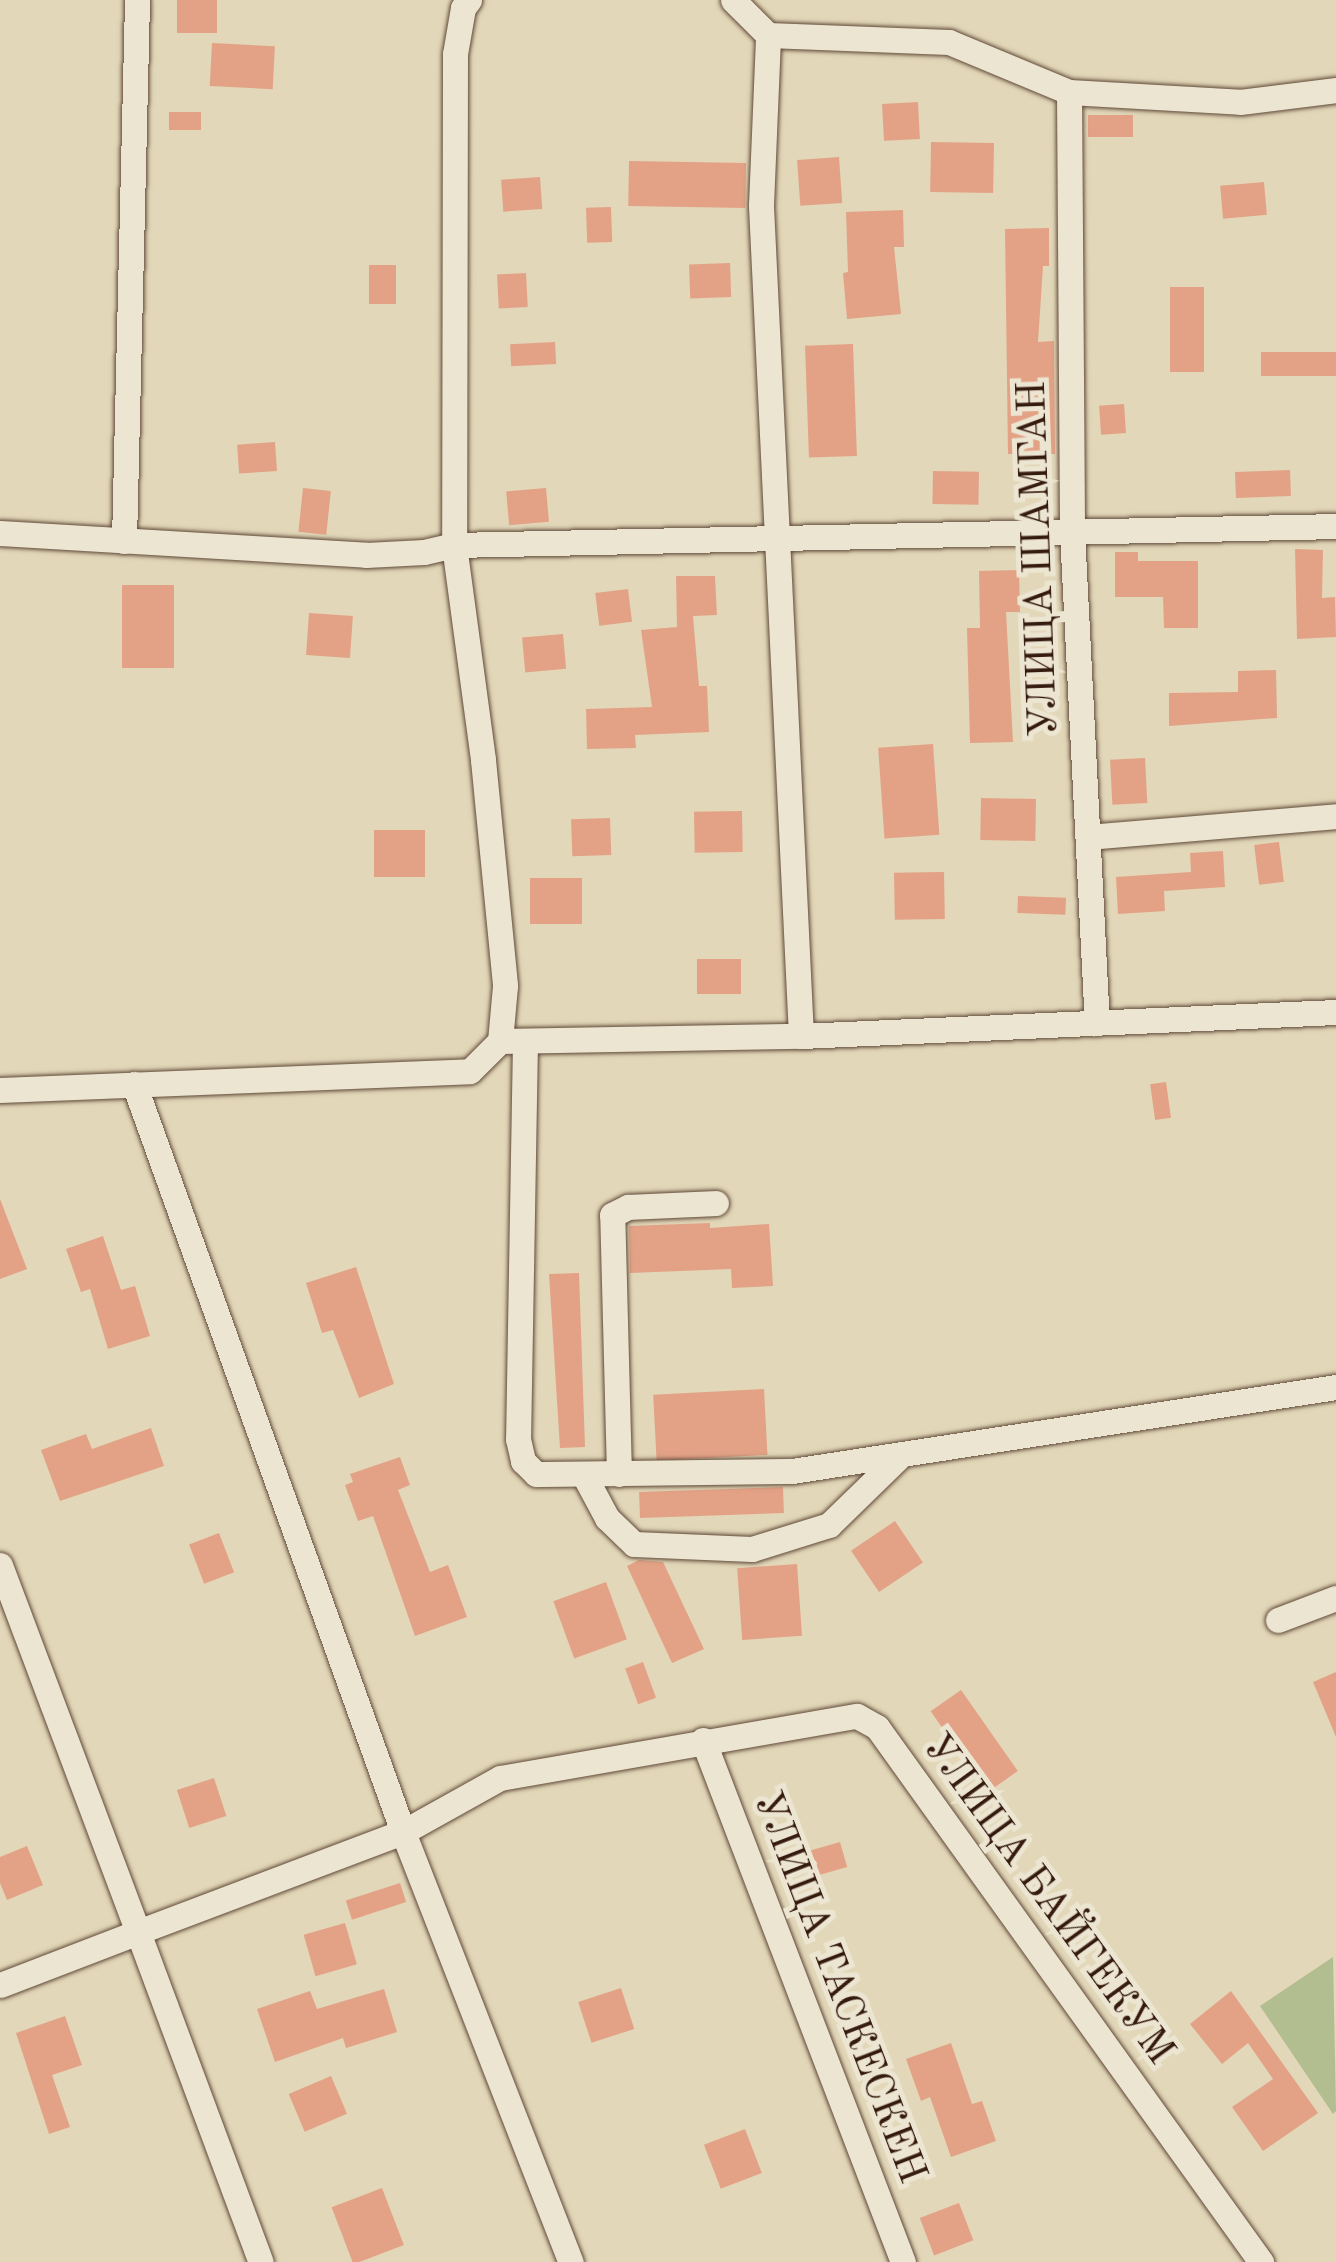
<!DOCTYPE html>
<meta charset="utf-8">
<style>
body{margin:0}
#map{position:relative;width:1336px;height:2262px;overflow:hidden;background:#e2d7b8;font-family:"Old Standard TT",serif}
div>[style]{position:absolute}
.green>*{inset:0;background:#b2be90}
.building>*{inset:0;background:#e3a286;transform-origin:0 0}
.roads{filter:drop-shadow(0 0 2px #604938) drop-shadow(0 0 2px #604938)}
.minor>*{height:25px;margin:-12.5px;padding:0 12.5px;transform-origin:12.5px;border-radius:12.5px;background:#ece5d1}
span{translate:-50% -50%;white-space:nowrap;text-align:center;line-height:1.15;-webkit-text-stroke:10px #ece5d1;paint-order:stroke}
.street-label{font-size:40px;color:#351a0e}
</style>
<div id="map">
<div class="green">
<i style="clip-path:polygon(1333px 1957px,1336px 2111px,1333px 2114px,1260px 2006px)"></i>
</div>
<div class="building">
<i style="left:177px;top:0;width:40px;height:33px"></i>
<i style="left:212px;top:43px;width:63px;height:43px;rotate:3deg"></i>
<i style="left:918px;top:102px;width:37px;height:36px;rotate:87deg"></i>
<i style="left:169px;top:112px;width:32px;height:18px"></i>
<i style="left:1133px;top:115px;width:22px;height:45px;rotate:90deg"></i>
<i style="left:931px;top:142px;width:63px;height:50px;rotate:1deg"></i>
<i style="left:839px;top:157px;width:46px;height:42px;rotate:86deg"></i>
<i style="left:746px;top:163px;width:45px;height:117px;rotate:91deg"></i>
<i style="left:540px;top:177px;width:32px;height:39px;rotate:86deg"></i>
<i style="left:1264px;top:182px;width:33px;height:44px;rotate:85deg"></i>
<i style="left:611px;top:207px;width:35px;height:25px;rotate:88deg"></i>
<i style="clip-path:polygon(903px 210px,904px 247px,894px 247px,901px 314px,847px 319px,843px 273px,848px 272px,846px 212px)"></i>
<i style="clip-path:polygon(1049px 228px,1049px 266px,1043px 266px,1038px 342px,1054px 341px,1055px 454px,1008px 454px,1005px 229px)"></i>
<i style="left:730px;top:263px;width:34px;height:41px;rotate:88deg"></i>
<i style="left:369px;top:265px;width:27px;height:39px"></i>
<i style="left:526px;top:273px;width:34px;height:29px;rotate:87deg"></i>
<i style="left:1170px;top:287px;width:34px;height:85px"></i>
<i style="left:555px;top:342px;width:22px;height:45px;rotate:87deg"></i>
<i style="left:853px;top:344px;width:112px;height:48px;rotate:88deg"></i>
<i style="left:1336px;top:352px;width:24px;height:75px;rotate:90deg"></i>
<i style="left:1124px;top:404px;width:29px;height:25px;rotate:86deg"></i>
<i style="left:275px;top:442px;width:29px;height:38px;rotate:86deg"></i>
<i style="left:1290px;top:470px;width:26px;height:55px;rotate:88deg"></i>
<i style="left:933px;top:471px;width:46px;height:33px;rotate:1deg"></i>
<i style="left:303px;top:488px;width:28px;height:44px;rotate:6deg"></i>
<i style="left:546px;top:488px;width:34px;height:40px;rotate:85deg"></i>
<i style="clip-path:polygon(1295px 549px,1323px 550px,1322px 598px,1335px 597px,1336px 637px,1297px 639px)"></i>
<i style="clip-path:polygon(1115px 552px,1138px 552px,1138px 561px,1198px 561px,1198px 628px,1164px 628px,1163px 597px,1115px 597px)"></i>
<i style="clip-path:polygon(1019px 570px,1020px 612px,1006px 612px,1013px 742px,970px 743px,967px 628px,980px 628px,979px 571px)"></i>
<i style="clip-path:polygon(676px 576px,715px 576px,717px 615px,693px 616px,699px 686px,707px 686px,709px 732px,635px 735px,636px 748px,587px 749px,586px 709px,652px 707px,641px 630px,677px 627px)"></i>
<i style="left:122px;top:585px;width:52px;height:83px"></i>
<i style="left:628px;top:589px;width:33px;height:33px;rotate:83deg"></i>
<i style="left:309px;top:613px;width:44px;height:42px;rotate:4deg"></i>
<i style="left:563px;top:634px;width:35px;height:41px;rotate:85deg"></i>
<i style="clip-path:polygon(1276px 670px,1277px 718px,1169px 726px,1169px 693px,1238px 692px,1238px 671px)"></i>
<i style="left:933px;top:744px;width:91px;height:55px;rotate:86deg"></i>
<i style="left:1145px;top:758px;width:45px;height:35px;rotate:87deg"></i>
<i style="left:981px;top:798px;width:55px;height:42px;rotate:1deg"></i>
<i style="left:742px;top:811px;width:41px;height:48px;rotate:89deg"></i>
<i style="left:610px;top:818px;width:37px;height:39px;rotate:88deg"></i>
<i style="left:374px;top:830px;width:51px;height:47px"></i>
<i style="left:1279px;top:842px;width:40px;height:25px;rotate:83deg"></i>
<i style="clip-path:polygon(1223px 851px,1225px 887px,1164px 891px,1165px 911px,1118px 914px,1116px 877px,1191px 872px,1190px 853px)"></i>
<i style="left:944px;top:872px;width:47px;height:50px;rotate:89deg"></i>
<i style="left:582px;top:878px;width:46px;height:52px;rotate:90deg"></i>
<i style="left:1018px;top:896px;width:48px;height:17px;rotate:2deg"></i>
<i style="left:697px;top:959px;width:44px;height:35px"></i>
<i style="left:1166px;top:1082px;width:36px;height:16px;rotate:82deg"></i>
<i style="clip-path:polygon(0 1199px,27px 1269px,0 1279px)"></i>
<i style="clip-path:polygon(710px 1223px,710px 1228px,769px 1224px,773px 1286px,732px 1288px,731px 1269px,630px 1273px,629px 1226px)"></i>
<i style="clip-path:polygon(103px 1236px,121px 1290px,135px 1286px,150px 1336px,108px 1349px,90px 1289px,81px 1292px,66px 1249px)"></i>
<i style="clip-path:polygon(356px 1267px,394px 1384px,359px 1398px,333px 1330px,322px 1333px,306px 1283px)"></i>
<i style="clip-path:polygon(579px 1273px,585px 1447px,560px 1448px,549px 1274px)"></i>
<i style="left:764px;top:1389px;width:66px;height:111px;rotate:87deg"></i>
<i style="clip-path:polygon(151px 1428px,164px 1466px,60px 1501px,41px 1450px,86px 1434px,92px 1449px)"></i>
<i style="clip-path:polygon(400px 1457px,410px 1485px,398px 1490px,430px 1572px,448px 1565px,467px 1617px,415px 1636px,373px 1516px,358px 1521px,345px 1485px,353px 1482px,350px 1474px)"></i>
<i style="left:783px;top:1487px;width:26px;height:144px;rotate:88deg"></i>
<i style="left:895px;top:1521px;width:50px;height:53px;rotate:56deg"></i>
<i style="left:219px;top:1533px;width:42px;height:32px;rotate:69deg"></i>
<i style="clip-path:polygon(639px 1560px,663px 1562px,704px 1649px,672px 1663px,627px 1566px)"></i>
<i style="left:797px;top:1564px;width:72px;height:60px;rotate:86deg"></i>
<i style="left:606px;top:1582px;width:61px;height:56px;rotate:70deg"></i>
<i style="left:643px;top:1662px;width:38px;height:19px;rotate:70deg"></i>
<i style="clip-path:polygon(1336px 1672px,1336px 1737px,1313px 1682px)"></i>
<i style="left:961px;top:1690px;width:99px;height:37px;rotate:55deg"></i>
<i style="left:214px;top:1778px;width:40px;height:39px;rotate:72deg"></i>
<i style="left:840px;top:1842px;width:26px;height:39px;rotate:74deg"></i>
<i style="clip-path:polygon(27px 1846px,43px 1885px,7px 1900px,0 1883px,0 1857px)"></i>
<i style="left:400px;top:1883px;width:20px;height:57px;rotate:72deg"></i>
<i style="left:345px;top:1923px;width:43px;height:43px;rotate:74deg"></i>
<i style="left:621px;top:1988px;width:43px;height:45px;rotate:72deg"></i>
<i style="clip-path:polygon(384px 1989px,397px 2032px,346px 2048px,343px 2038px,275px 2062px,257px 2009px,310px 1991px,317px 2009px)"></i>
<i style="clip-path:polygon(1231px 1991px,1318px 2113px,1263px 2151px,1232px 2107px,1273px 2079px,1248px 2043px,1222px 2064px,1190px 2024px)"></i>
<i style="clip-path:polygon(65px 2016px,82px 2065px,52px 2075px,70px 2127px,49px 2134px,16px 2033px)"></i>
<i style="clip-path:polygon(951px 2043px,972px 2104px,982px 2101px,996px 2141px,951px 2157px,930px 2097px,921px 2101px,906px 2059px)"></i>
<i style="left:331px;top:2076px;width:41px;height:46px;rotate:67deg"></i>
<i style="left:745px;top:2129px;width:47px;height:44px;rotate:69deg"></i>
<i style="left:382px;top:2188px;width:61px;height:54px;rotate:69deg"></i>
<i style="left:959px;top:2203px;width:40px;height:42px;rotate:69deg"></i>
</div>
<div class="roads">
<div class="minor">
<i style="left:469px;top:0;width:10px;rotate:127deg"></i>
<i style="left:463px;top:8px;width:47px;rotate:99.9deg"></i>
<i style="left:455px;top:54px;width:491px;rotate:90.1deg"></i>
<i style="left:454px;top:545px;width:217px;rotate:82.3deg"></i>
<i style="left:483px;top:760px;width:227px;rotate:84.4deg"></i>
<i style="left:505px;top:986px;width:55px;rotate:95.2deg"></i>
<i style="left:733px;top:0;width:49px;rotate:45deg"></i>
<i style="left:1069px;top:92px;width:440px;rotate:89.6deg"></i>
<i style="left:1072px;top:532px;width:492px;rotate:87.1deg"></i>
<i style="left:0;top:533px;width:367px;rotate:3.4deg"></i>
<i style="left:366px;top:555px;width:58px;rotate:-3deg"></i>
<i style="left:424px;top:552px;width:31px;rotate:-13deg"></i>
<i style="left:454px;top:545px;width:882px;rotate:-1.23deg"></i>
<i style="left:124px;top:541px;width:541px;rotate:-88.62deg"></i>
<i style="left:1088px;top:837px;width:249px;rotate:-4.8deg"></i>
<i style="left:801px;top:1036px;width:832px;rotate:-92.76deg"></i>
<i style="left:761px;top:205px;width:170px;rotate:-87.6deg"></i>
<i style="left:768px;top:35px;width:181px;rotate:2.2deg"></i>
<i style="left:949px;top:42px;width:130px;rotate:22.6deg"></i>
<i style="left:1069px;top:92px;width:171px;rotate:3.3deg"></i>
<i style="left:1240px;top:102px;width:97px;rotate:-7.1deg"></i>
<i style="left:525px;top:1041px;width:398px;rotate:91deg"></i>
<i style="left:518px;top:1439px;width:23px;rotate:77deg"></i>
<i style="left:523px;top:1461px;width:18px;rotate:45deg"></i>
<i style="left:536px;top:1474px;width:256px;rotate:-0.7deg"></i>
<i style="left:792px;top:1471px;width:550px;rotate:-8.78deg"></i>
<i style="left:134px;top:1084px;width:795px;rotate:70.22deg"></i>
<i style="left:403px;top:1832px;width:462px;rotate:68.7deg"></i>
<i style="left:0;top:1090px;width:470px;rotate:-2.3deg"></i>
<i style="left:470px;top:1071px;width:42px;rotate:-45deg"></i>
<i style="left:500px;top:1041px;width:301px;rotate:-1deg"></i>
<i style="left:801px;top:1036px;width:536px;rotate:-2.57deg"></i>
<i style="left:619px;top:1474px;width:259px;rotate:-91.5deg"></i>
<i style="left:612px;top:1215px;width:18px;rotate:-27deg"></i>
<i style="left:628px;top:1207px;width:88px;rotate:-2.6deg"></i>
<i style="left:584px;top:1475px;width:49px;rotate:61.9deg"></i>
<i style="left:607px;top:1518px;width:37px;rotate:44deg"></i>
<i style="left:634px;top:1544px;width:118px;rotate:2.4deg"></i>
<i style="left:752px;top:1549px;width:81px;rotate:-17.3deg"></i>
<i style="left:829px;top:1525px;width:96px;rotate:-44.2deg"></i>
<i style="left:0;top:1565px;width:392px;rotate:69.4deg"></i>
<i style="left:138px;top:1932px;width:283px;rotate:-20.7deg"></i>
<i style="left:403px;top:1832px;width:111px;rotate:-29.1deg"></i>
<i style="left:500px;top:1778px;width:362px;rotate:-9.9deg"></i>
<i style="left:857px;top:1716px;width:23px;rotate:29deg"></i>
<i style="left:877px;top:1727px;width:659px;rotate:54.33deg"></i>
<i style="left:1278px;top:1620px;width:62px;rotate:-20.8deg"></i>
<i style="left:703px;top:1740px;width:559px;rotate:69.04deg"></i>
<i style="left:0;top:1985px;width:148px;rotate:-21deg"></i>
<i style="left:138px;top:1932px;width:352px;rotate:69.6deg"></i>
</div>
</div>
<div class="street-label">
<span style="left:1040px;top:559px;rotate:-92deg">УЛИЦА ШАМГАН</span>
<span style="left:1047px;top:1900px;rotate:54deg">УЛИЦА БАЙГЕКУМ</span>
<span style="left:838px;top:1988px;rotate:69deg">УЛИЦА ТАСКЕСКЕН</span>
</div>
</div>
